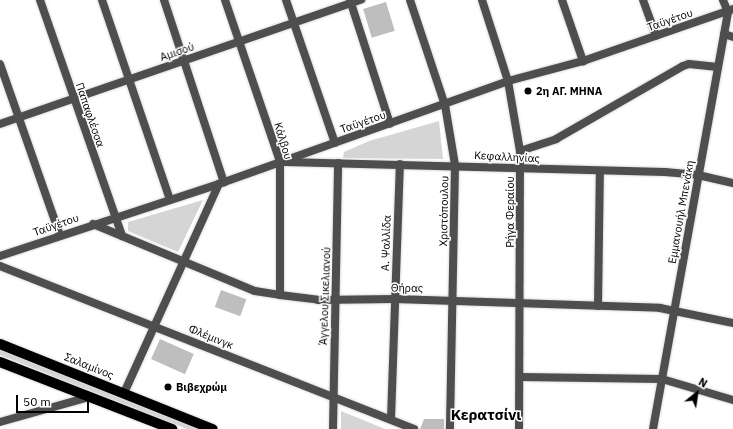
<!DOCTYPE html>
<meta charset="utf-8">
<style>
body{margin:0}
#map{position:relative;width:733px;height:429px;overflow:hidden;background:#fff;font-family:"IBM Plex Sans",sans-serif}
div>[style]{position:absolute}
.green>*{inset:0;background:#d5d5d5}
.building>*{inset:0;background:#bebebe;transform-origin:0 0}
.roads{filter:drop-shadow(0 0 1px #dbdbdb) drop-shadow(0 0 1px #dbdbdb)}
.minor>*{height:8px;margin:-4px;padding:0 4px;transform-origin:4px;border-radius:4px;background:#4e4e4e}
.tertiary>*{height:8px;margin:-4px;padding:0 4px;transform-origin:4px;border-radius:4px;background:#4e4e4e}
.primary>*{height:10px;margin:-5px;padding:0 5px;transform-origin:5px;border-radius:5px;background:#000}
.dots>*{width:11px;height:11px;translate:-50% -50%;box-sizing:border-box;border:2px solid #fff;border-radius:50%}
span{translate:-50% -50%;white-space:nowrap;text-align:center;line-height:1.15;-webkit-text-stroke:3px #fff;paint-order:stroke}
.street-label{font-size:11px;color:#000}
.poi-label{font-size:11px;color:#000;font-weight:700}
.left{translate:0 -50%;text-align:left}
.district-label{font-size:15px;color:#000;font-weight:700}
.north{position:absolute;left:677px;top:373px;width:40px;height:40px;-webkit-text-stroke:3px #fff;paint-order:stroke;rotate:30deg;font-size:11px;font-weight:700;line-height:16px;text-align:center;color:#000}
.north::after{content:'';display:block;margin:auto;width:14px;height:18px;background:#000;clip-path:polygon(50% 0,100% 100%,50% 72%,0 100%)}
.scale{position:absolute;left:16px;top:395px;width:73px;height:18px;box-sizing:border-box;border:2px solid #000;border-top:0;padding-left:5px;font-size:12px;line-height:14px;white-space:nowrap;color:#000;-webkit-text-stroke:3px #fff;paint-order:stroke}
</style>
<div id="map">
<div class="green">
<i style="clip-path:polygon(439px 121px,443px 159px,343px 158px,344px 152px,369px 141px)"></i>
<i style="clip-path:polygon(203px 200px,178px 252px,128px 231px,128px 222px)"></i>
<i style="clip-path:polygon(0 349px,132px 402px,200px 429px,187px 429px,63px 380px,0 355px)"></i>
<i style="clip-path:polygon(341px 411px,385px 429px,341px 429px)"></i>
</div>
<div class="building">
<i style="left:386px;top:2px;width:30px;height:24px;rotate:73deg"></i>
<i style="left:221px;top:290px;width:27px;height:18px;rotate:20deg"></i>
<i style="left:160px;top:339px;width:37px;height:22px;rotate:24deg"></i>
<i style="clip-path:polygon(424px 419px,444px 419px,444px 429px,420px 429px)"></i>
</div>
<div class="roads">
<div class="minor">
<i style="left:40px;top:0;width:250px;rotate:70.8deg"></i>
<i style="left:102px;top:0;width:211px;rotate:71.2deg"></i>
<i style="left:164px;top:0;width:192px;rotate:71.8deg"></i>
<i style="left:225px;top:0;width:171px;rotate:71.2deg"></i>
<i style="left:280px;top:162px;width:133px;rotate:90deg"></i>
<i style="left:286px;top:0;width:151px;rotate:71.1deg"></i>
<i style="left:350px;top:0;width:130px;rotate:72.1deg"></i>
<i style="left:410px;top:0;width:111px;rotate:71.6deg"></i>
<i style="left:445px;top:105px;width:61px;rotate:80.5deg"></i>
<i style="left:455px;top:165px;width:264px;rotate:91.1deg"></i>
<i style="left:562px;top:0;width:65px;rotate:71deg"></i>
<i style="left:643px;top:0;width:38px;rotate:70deg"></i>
<i style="left:724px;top:34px;width:9px;rotate:18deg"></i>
<i style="left:0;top:64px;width:181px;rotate:70.7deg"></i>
<i style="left:0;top:124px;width:382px;rotate:-19deg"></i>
<i style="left:520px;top:151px;width:38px;rotate:-18deg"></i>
<i style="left:556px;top:139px;width:146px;rotate:-29.9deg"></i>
<i style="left:683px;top:66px;width:6px;rotate:-18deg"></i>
<i style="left:689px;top:64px;width:29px;rotate:6deg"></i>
<i style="left:93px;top:224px;width:175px;rotate:22.5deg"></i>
<i style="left:255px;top:291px;width:25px;rotate:9deg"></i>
<i style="left:280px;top:295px;width:38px;rotate:7deg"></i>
<i style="left:318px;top:300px;width:77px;rotate:-0.7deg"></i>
<i style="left:395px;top:299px;width:265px;rotate:1.9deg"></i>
<i style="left:660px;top:308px;width:75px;rotate:11.6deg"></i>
<i style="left:0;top:266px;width:445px;rotate:21.5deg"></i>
<i style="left:598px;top:306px;width:135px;rotate:-89.2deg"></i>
<i style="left:520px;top:377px;width:142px;rotate:0.8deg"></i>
<i style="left:662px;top:379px;width:74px;rotate:16.5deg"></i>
<i style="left:124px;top:393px;width:230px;rotate:-65.6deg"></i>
<i style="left:391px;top:419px;width:255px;rotate:-88deg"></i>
<i style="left:0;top:422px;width:92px;rotate:-15.7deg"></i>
<i style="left:333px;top:429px;width:266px;rotate:-88.9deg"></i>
<i style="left:653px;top:429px;width:424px;rotate:-79.8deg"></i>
<i style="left:728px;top:12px;width:13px;rotate:-113deg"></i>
</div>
<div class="tertiary">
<i style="left:482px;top:0;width:85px;rotate:72.2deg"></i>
<i style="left:508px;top:81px;width:71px;rotate:80.3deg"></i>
<i style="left:520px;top:151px;width:278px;rotate:90.2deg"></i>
<i style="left:285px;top:162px;width:380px;rotate:1.5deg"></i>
<i style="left:665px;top:172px;width:33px;rotate:5deg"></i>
<i style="left:698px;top:175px;width:36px;rotate:13deg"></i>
<i style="left:0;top:256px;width:231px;rotate:-18.2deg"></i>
<i style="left:219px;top:184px;width:307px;rotate:-19.6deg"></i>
<i style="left:508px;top:81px;width:78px;rotate:-14.9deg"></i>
<i style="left:583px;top:61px;width:159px;rotate:-19.1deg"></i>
</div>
<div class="primary">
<i style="left:0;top:344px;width:229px;rotate:21.8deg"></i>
<i style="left:0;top:362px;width:185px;rotate:21.3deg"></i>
</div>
</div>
<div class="dots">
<i style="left:528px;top:91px;background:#000"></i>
<i style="left:168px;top:387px;background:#000"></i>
</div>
<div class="street-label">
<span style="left:670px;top:20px;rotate:-19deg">Ταϋγέτου</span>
<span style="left:177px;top:52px;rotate:-19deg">Αμισού</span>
<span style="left:90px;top:115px;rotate:71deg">Παπαφλέσσα</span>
<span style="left:363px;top:122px;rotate:-19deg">Ταϋγέτου</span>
<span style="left:283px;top:141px;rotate:73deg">Κάλβου</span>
<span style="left:507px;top:157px;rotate:3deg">Κεφαλληνίας</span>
<span style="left:444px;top:211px;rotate:-89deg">Χριστόπουλου</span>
<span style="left:510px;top:212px;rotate:-90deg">Ρήγα Φεραίου</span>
<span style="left:681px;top:212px;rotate:-80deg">Εμμανουήλ Μπενάκη</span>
<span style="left:56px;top:225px;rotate:-19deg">Ταϋγέτου</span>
<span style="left:386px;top:243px;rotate:-88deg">Α. Ψαλλίδα</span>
<span style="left:407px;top:288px;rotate:1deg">Θήρας</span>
<span style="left:325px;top:296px;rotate:-88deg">Άγγελου Σικελιανού</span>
<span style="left:211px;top:337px;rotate:22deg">Φλέμινγκ</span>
<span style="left:89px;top:366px;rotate:22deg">Σαλαμίνος</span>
</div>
<div class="poi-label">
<span class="left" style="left:536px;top:91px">2η ΑΓ. ΜΗΝΑ</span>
<span class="left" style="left:176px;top:387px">Βιβεχρώμ</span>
</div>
<div class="district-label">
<span style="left:486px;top:415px">Κερατσίνι</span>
</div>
<div class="north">N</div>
<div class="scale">50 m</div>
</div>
